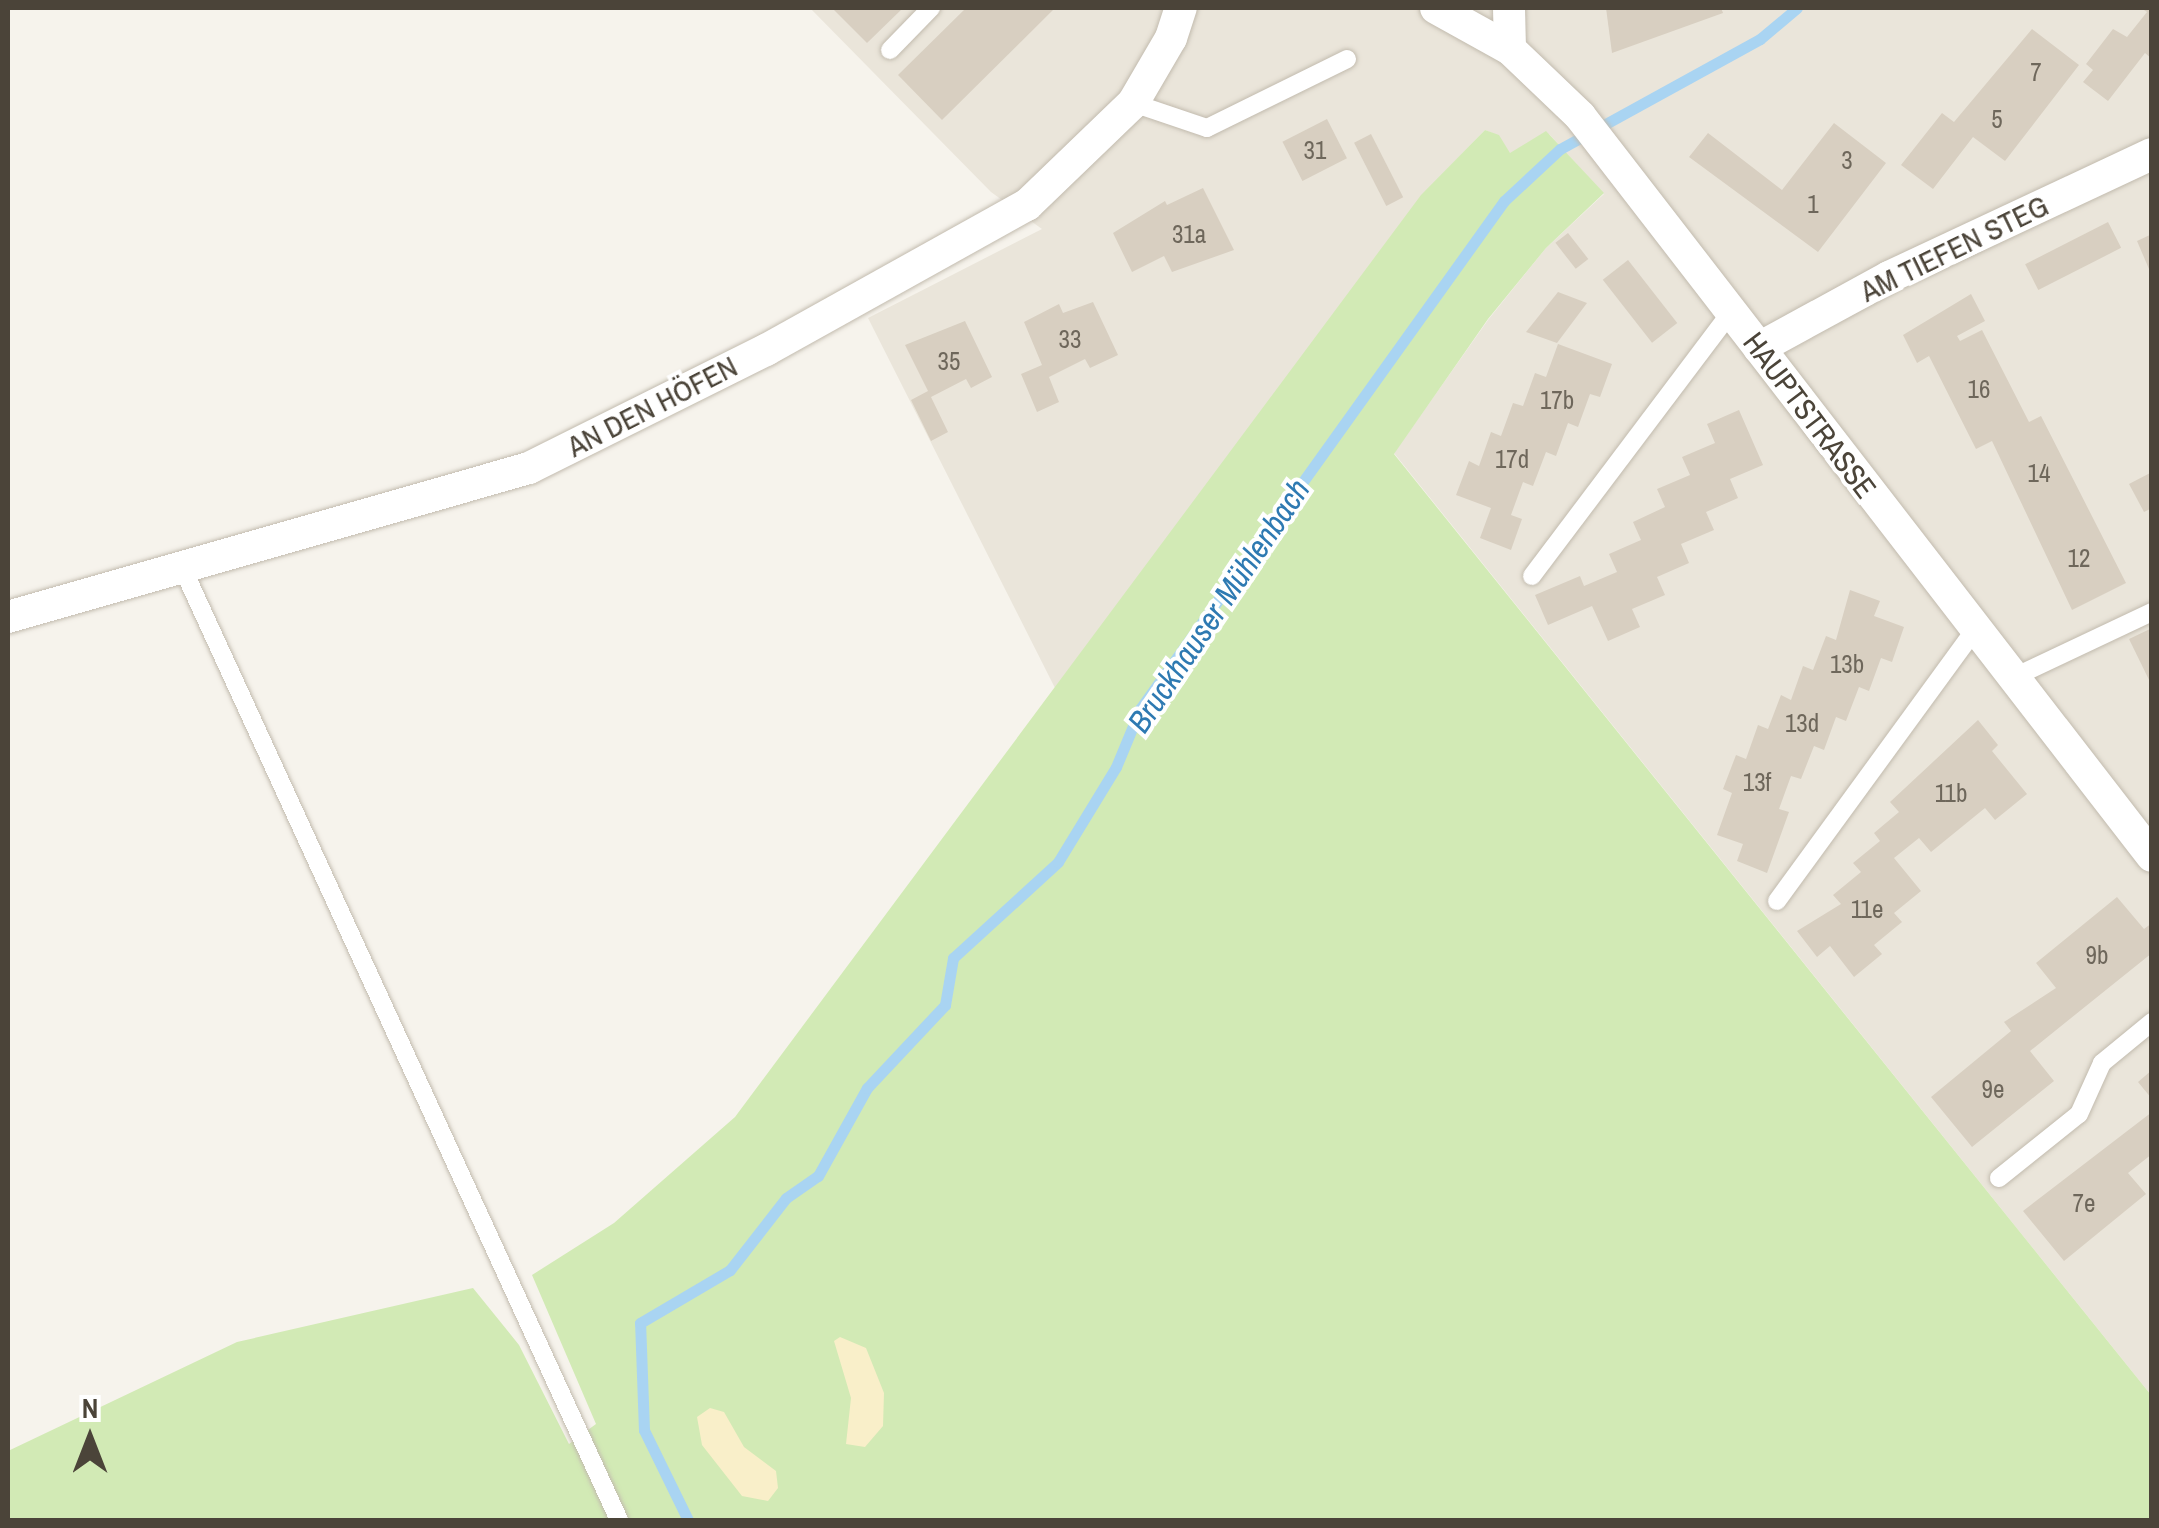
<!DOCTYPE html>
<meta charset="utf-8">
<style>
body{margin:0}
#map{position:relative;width:2159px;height:1528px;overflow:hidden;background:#f6f3ec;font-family:"Archivo Narrow",sans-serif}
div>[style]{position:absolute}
.residential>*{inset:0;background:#eae5da}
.green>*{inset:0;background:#d2eab5}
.sand>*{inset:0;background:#f9efc9}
.stream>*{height:11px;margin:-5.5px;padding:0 5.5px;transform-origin:5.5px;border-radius:5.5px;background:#a9d4f2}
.building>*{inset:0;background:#d8cfc1;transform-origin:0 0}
.roads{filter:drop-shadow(0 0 2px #c2bbae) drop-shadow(0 0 2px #c2bbae)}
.service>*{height:18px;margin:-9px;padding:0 9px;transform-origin:9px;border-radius:9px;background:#fff}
.minor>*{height:32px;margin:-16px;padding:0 16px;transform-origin:16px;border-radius:16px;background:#fff}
span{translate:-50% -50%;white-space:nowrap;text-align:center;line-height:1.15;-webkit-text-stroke:8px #fff;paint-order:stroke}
.number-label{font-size:25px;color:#6e675b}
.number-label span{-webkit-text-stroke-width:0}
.street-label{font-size:30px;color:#4b4439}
.water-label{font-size:32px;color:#2e7ab2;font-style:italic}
.frame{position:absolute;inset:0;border:10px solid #4b4439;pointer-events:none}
.north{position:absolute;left:40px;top:1388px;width:100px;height:100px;-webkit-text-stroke:8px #fff;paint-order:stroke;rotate:0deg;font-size:28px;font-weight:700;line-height:40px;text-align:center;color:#4b4439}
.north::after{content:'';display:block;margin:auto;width:35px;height:45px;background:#4b4439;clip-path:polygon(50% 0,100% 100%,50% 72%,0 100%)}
</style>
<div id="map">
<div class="residential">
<i style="clip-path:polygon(810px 8px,2151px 8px,2151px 1395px,1394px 453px,1488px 320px,1546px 248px,1604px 194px,1550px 135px,1545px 132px,1510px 154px,1499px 136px,1485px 130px,1422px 195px,1055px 688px,868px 318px,1042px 229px,991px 192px)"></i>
</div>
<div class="green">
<i style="clip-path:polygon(1485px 130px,1499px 135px,1510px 153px,1546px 131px,1604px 193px,1546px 248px,1488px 319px,1394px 454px,2151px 1395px,2151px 1520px,8px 1520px,8px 1451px,237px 1342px,473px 1288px,519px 1345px,569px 1444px,596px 1424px,532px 1275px,614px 1223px,735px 1117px,1421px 195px)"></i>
</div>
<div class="sand">
<i style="clip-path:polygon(840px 1337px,866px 1348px,884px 1393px,883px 1426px,865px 1447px,846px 1444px,851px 1398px,834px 1341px)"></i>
<i style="clip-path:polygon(710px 1408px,724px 1412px,744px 1447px,776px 1471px,778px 1488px,768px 1501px,742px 1496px,702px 1445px,697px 1417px)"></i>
</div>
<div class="stream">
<i style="left:688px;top:1520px;width:100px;rotate:-116.1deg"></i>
<i style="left:644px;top:1430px;width:107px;rotate:-92.1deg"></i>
<i style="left:640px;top:1323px;width:104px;rotate:-30.5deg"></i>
<i style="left:730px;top:1270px;width:91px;rotate:-52.1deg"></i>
<i style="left:786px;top:1198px;width:39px;rotate:-35deg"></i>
<i style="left:818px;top:1176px;width:101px;rotate:-60.9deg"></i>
<i style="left:867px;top:1088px;width:114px;rotate:-46.8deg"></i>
<i style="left:945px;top:1005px;width:48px;rotate:-80.3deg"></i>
<i style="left:953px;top:958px;width:142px;rotate:-42.4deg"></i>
<i style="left:1058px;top:862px;width:111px;rotate:-58.6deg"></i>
<i style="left:1116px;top:767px;width:63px;rotate:-67.5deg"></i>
<i style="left:1140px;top:709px;width:625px;rotate:-54.38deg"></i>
<i style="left:1504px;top:201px;width:76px;rotate:-42.9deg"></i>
<i style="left:1560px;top:149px;width:228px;rotate:-28.8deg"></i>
<i style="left:1760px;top:39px;width:48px;rotate:-40deg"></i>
</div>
<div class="building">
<i style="clip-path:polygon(832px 8px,903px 8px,867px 43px)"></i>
<i style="clip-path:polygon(966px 8px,1055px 8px,942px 120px,898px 75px)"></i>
<i style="clip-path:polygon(1606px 8px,1721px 8px,1723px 13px,1612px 53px)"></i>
<i style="clip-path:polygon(2141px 8px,2152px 8px,2152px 59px,2145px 53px,2108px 101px,2083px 82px,2093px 70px,2086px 64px,2113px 29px,2127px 37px,2147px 12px)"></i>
<i style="clip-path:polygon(2032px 29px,2079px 65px,2005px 161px,1973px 137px,1933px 189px,1901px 165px,1942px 113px,1954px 122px)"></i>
<i style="left:1327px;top:119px;width:44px;height:50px;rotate:63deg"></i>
<i style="clip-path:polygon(1834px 123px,1886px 163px,1818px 252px,1689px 157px,1708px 133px,1782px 190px)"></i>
<i style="left:1371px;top:134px;width:71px;height:19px;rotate:63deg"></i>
<i style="clip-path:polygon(1203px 188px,1234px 250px,1172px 272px,1164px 256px,1132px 272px,1113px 233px,1165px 201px,1167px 205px)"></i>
<i style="left:2108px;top:222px;width:29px;height:93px;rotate:63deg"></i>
<i style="left:1568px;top:233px;width:33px;height:16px;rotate:52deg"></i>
<i style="clip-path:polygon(2152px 234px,2152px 276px,2137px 241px)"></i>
<i style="left:1628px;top:260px;width:80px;height:32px;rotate:52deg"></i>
<i style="clip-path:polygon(1558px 292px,1587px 303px,1557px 343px,1526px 332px)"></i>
<i style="clip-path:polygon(1971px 294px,1985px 321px,1957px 336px,1960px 341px,1982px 330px,2029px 422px,2041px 416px,2126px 583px,2072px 610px,1992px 441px,1976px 449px,1929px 356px,1917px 363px,1903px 335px)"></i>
<i style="clip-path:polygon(1093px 302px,1118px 355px,1090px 368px,1085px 359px,1049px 377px,1059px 402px,1037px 412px,1021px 374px,1042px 365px,1024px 322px,1059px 304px,1063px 313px)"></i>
<i style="clip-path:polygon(965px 321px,992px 377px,971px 388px,966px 379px,931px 397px,948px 432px,931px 441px,911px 400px,928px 391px,905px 345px)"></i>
<i style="clip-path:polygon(1558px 344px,1612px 364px,1600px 397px,1590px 394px,1578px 427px,1568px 423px,1556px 456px,1546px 452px,1533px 486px,1523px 482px,1511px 515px,1522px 519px,1511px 550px,1480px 538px,1491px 508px,1456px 495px,1469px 461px,1479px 466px,1491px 432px,1501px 436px,1513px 403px,1523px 406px,1535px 373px,1546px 377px)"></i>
<i style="clip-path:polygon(1739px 410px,1763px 465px,1730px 479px,1738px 498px,1706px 512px,1714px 530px,1681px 544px,1689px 563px,1657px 577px,1665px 595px,1632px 609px,1640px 627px,1608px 641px,1592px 606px,1548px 625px,1535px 595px,1580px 576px,1584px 586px,1617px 572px,1609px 554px,1641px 540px,1633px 522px,1665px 507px,1657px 489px,1690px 475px,1682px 457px,1715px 443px,1707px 424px)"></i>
<i style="clip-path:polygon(2152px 472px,2152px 508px,2144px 512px,2129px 484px)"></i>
<i style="clip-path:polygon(1850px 590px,1880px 601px,1874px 616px,1904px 627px,1892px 662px,1881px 658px,1869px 691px,1859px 687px,1846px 721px,1836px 717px,1824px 750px,1814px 746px,1801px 779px,1791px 776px,1779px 809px,1789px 812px,1767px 873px,1737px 861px,1743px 844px,1717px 835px,1732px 793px,1723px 789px,1736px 755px,1746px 759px,1758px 725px,1768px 729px,1781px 695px,1791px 700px,1803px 666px,1813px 670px,1826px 636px,1836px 640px)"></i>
<i style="clip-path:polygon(2152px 628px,2152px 686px,2129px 639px)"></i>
<i style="clip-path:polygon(1978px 720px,1998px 745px,1992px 751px,2027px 794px,1995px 820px,1985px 808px,1931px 852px,1919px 838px,1894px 858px,1921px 891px,1894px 913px,1902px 922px,1874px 945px,1882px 954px,1854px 977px,1830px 946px,1817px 957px,1797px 931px,1841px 904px,1833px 895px,1861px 872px,1853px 863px,1880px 841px,1874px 833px,1899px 812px,1890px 802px)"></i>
<i style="clip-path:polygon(2117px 897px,2144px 929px,2152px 923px,2152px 953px,2030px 1051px,2054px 1081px,1972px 1147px,1931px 1097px,2011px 1031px,2004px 1022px,2056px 988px,2036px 963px)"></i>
<i style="clip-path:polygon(2152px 1070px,2152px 1099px,2138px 1082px)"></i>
<i style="clip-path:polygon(2152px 1112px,2152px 1154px,2128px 1173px,2146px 1194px,2064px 1261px,2023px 1211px)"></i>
</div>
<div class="roads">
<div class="service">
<i style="left:890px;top:50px;width:59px;rotate:-45.7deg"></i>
<i style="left:1133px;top:103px;width:78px;rotate:18.7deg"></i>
<i style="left:1207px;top:128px;width:156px;rotate:-26.2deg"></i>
<i style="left:183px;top:569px;width:1046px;rotate:65.37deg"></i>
<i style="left:1532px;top:576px;width:331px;rotate:-53deg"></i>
<i style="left:2010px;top:679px;width:157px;rotate:-25.3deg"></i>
<i style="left:1777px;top:901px;width:334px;rotate:-53.9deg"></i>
<i style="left:1999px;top:1178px;width:102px;rotate:-38.7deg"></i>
<i style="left:2079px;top:1114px;width:56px;rotate:-65.7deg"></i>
<i style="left:2102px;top:1063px;width:65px;rotate:-39.4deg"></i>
</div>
<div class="minor">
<i style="left:1436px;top:8px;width:85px;rotate:29deg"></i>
<i style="left:1510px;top:49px;width:97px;rotate:43.7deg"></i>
<i style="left:1580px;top:116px;width:935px;rotate:52.3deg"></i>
<i style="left:1509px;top:8px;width:41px;rotate:88.6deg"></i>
<i style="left:1759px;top:348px;width:148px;rotate:-28.6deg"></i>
<i style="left:1889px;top:277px;width:290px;rotate:-25.1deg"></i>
<i style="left:8px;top:617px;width:542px;rotate:-15.96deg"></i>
<i style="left:529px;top:468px;width:265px;rotate:-26.5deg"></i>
<i style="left:766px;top:350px;width:299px;rotate:-29.1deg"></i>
<i style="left:1027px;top:205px;width:147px;rotate:-43.9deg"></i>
<i style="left:1133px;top:103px;width:75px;rotate:-59.7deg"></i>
<i style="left:1171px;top:38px;width:32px;rotate:-72deg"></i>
</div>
</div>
<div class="number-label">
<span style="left:2036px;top:72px">7</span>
<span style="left:1997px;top:119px">5</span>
<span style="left:1315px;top:150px">31</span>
<span style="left:1847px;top:160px">3</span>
<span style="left:1813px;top:204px">1</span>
<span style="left:1189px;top:234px">31a</span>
<span style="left:1070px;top:339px">33</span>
<span style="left:949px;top:361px">35</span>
<span style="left:1979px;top:389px">16</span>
<span style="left:1557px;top:400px">17b</span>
<span style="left:1512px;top:459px">17d</span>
<span style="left:2039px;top:473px">14</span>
<span style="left:2079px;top:558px">12</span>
<span style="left:1847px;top:664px">13b</span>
<span style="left:1802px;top:723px">13d</span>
<span style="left:1757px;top:782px">13f</span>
<span style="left:1951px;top:793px">11b</span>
<span style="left:1867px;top:909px">11e</span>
<span style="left:2097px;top:955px">9b</span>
<span style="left:1993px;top:1089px">9e</span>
<span style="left:2084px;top:1203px">7e</span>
</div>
<div class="street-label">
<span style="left:1954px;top:248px;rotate:-26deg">AM TIEFEN STEG</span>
<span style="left:652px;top:406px;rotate:-27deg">AN DEN HÖFEN</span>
<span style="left:1810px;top:415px;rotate:53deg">HAUPTSTRASSE</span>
</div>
<div class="water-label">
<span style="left:1219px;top:606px;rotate:-56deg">Bruckhauser Mühlenbach</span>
</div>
<div class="frame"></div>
<div class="north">N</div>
</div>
